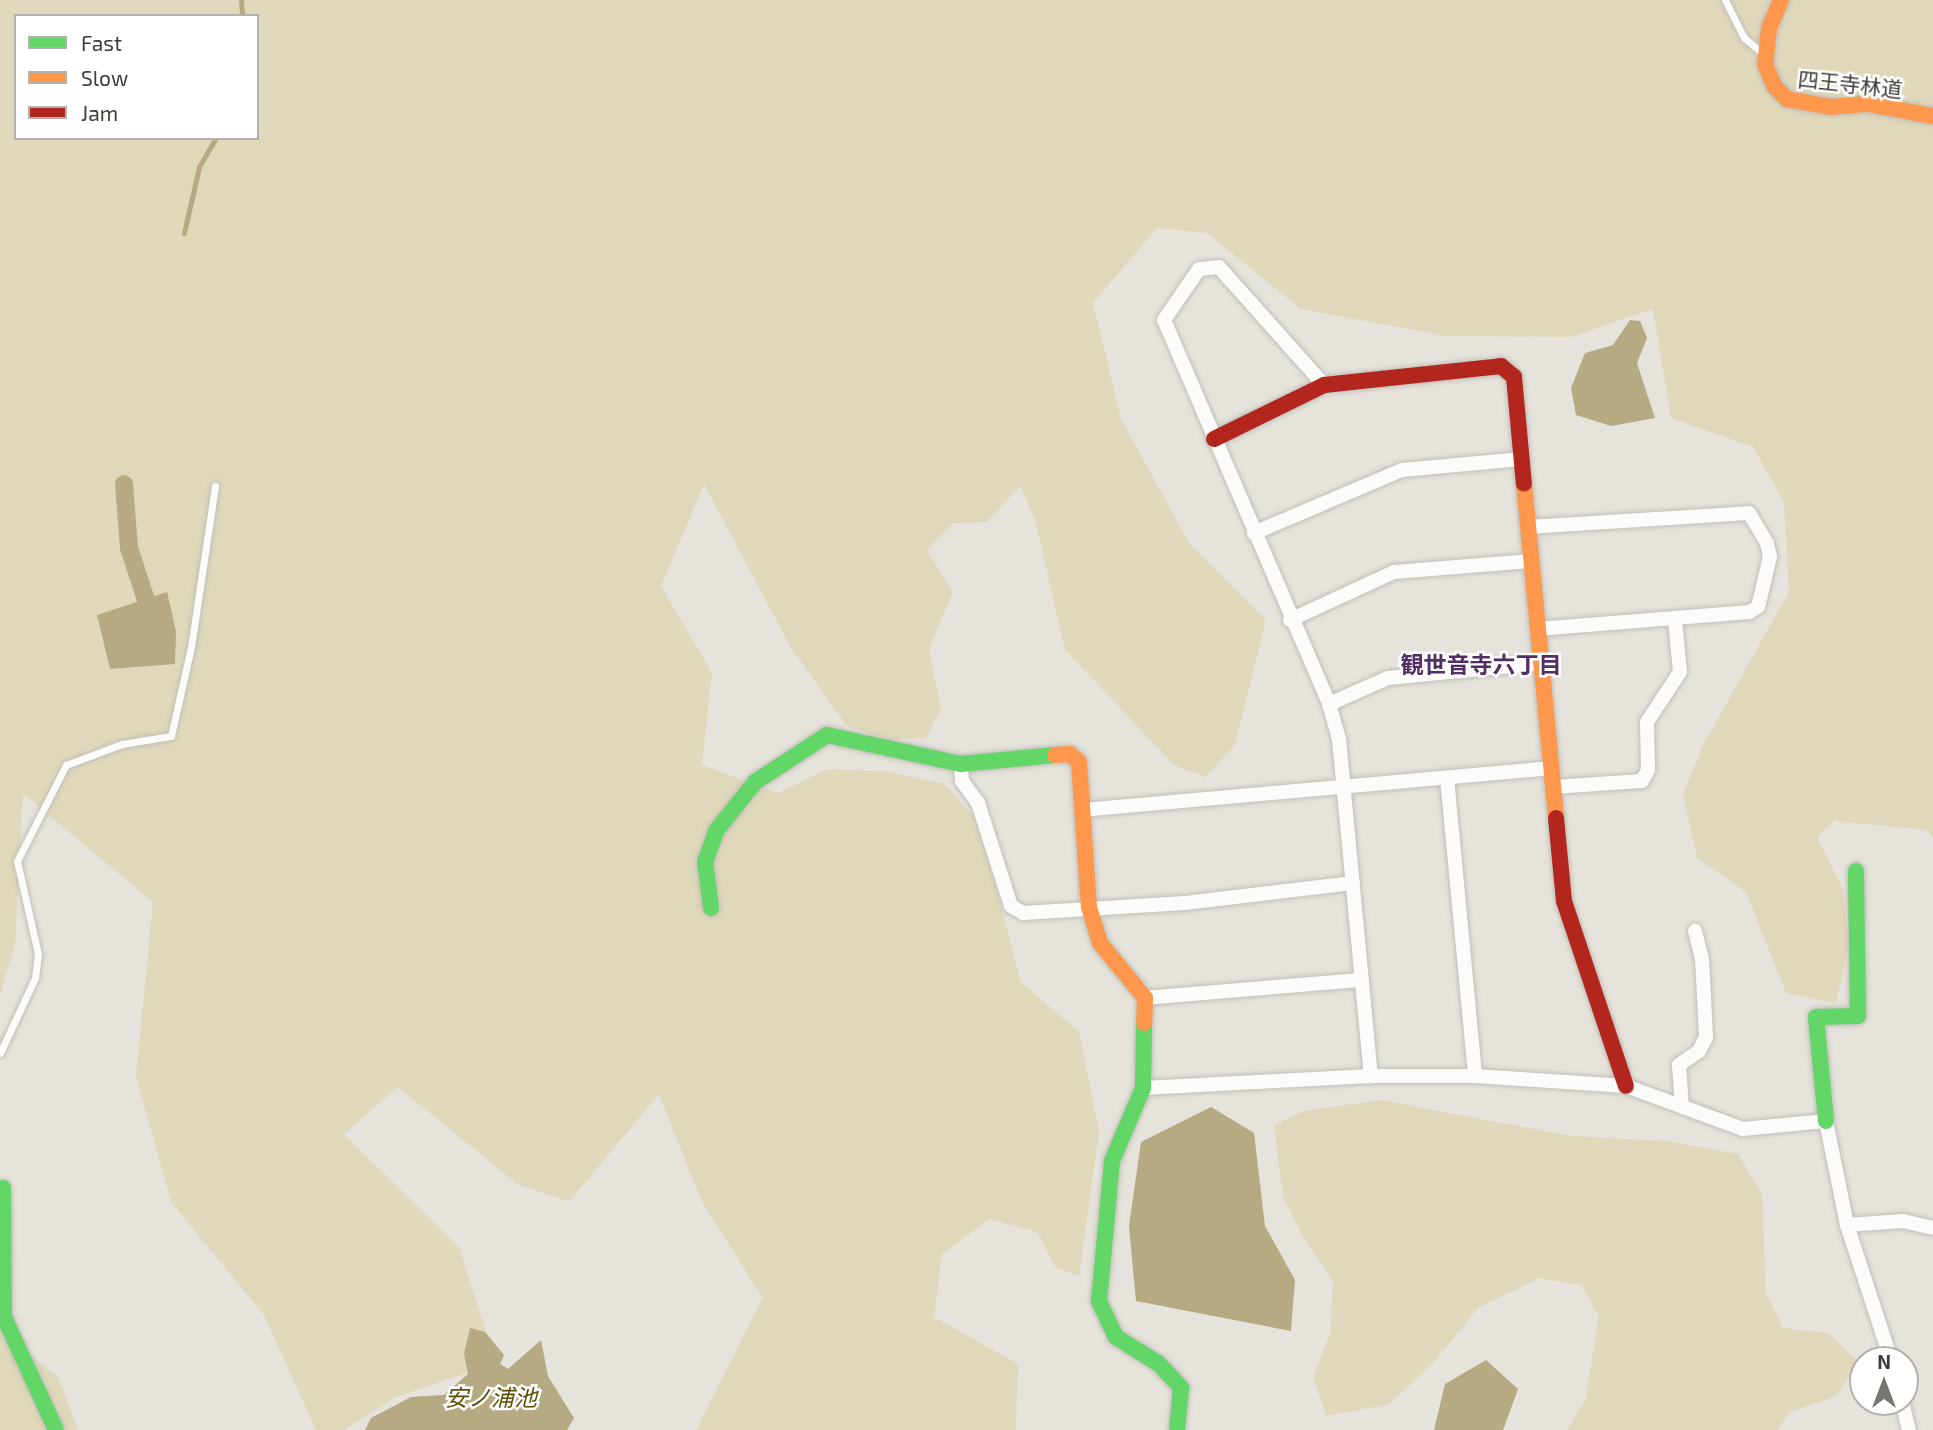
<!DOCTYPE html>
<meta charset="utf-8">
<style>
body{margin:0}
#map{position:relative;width:1933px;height:1430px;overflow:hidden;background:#e5e3db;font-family:"Exo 2","Noto Sans JP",sans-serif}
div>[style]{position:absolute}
.green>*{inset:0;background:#e0d8ba}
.water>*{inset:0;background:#b5aa81}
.stream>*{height:5px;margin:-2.5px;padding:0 2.5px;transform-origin:2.5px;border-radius:2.5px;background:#b5aa81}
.canal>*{height:18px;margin:-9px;padding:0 9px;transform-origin:9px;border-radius:9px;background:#b5aa81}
.roads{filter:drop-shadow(0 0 2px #c0beb8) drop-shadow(0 0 2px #c0beb8)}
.lane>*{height:7px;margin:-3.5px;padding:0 3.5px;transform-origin:3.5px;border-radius:3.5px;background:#fbfbfa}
.street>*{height:14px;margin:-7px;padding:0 7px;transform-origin:7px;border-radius:7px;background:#fbfbfa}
.fast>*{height:16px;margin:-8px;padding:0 8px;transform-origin:8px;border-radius:8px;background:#63d668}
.slow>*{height:16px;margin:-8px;padding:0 8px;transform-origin:8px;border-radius:8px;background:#ff974d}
.jam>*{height:16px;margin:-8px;padding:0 8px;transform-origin:8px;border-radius:8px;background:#b3261e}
span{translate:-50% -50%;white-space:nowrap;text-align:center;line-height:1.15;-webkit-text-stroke:5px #fff;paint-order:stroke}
.street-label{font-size:21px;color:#3e3c36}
.neighbourhood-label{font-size:23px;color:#532e65;font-weight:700}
.water-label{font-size:23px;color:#5f4e07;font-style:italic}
.legend{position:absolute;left:14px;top:14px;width:245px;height:126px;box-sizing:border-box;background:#fff;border:2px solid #b2b1af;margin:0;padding:9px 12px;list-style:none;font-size:21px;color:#3e3c36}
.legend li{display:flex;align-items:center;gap:14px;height:35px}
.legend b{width:35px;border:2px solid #b2b1af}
.north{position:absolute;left:1849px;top:1346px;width:70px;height:70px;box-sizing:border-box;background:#fff;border:2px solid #b2b1af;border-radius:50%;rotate:0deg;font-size:19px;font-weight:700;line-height:28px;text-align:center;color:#3e3c36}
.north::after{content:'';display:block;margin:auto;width:24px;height:32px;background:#787670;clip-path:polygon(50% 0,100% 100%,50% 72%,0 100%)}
</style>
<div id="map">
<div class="green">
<i style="clip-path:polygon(evenodd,0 0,1933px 0,1933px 838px,1927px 830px,1834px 821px,1817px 837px,1844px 892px,1848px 948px,1836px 1003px,1786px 993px,1746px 892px,1697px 858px,1683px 795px,1702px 747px,1789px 592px,1784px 502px,1753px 447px,1671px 418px,1653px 309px,1571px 337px,1446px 336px,1301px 309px,1207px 233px,1157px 228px,1093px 303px,1121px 419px,1189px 543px,1266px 620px,1235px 745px,1205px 777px,1174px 765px,1065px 650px,1035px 519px,1020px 486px,987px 522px,953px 523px,927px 550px,953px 592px,929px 649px,941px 709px,926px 738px,888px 740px,846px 725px,791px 648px,704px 484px,661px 586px,712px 673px,702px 765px,778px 793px,828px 769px,884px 771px,945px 784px,978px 821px,1021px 982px,1079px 1032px,1099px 1132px,1079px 1276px,1056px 1268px,1037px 1232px,989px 1219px,942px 1254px,934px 1317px,1018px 1364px,1016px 1430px,696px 1430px,763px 1298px,702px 1202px,659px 1094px,569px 1202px,517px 1184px,398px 1087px,344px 1134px,459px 1247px,496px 1363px,396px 1397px,344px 1430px,316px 1430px,264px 1315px,171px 1202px,136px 1076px,153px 902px,23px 794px,15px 944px,0 995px,0 0,16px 16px,257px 16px,257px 138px,16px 138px,16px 16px)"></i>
<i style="clip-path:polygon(1381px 1100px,1571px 1136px,1666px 1141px,1738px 1154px,1762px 1195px,1766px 1293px,1783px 1328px,1828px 1333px,1860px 1364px,1834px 1397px,1790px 1412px,1777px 1430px,1567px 1430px,1585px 1401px,1599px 1316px,1581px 1285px,1539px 1278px,1478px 1308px,1432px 1364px,1390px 1404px,1326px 1416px,1313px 1377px,1330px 1334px,1333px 1280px,1304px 1239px,1283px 1197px,1274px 1125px,1304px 1111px)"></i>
<i style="clip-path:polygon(0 1332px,58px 1377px,78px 1430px,0 1430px)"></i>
</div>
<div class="water">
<i style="clip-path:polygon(1630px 320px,1640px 321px,1647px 338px,1637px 363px,1655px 418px,1611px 426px,1576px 415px,1571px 388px,1585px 353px,1613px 345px)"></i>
<i style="clip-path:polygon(167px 592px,176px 631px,175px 664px,110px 669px,97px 615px)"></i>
<i style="clip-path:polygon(1211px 1107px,1254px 1133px,1265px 1226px,1295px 1280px,1291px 1331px,1136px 1301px,1129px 1226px,1141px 1142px)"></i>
<i style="clip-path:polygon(470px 1328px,485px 1332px,504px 1355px,500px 1364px,508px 1369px,541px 1340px,548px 1376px,574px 1418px,567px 1430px,365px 1430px,371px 1418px,411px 1397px,444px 1395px,468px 1374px,464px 1354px)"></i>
<i style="clip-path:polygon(1486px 1360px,1518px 1389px,1503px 1430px,1434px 1430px,1445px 1384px)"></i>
</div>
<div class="stream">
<i style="left:241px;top:0;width:16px;rotate:86deg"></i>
<i style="left:184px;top:233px;width:68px;rotate:-77.2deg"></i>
<i style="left:199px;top:167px;width:34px;rotate:-60deg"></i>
</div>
<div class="canal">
<i style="left:124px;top:484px;width:64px;rotate:85.5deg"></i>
<i style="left:129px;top:548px;width:55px;rotate:71.9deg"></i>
</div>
<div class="roads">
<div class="lane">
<i style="left:1725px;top:0;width:42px;rotate:63.4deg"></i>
<i style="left:1744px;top:38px;width:26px;rotate:39deg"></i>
<i style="left:0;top:1053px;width:83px;rotate:-65deg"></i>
<i style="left:35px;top:978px;width:24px;rotate:-83deg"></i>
<i style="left:38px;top:954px;width:95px;rotate:-102.7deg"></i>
<i style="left:17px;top:861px;width:108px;rotate:-63deg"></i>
<i style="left:66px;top:765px;width:60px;rotate:-20.6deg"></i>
<i style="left:122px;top:744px;width:50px;rotate:-9.3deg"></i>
<i style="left:171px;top:736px;width:91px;rotate:-77.3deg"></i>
<i style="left:191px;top:647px;width:163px;rotate:-81.5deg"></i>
</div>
<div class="street">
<i style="left:1324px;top:385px;width:158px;rotate:-131.7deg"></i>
<i style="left:1219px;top:267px;width:20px;rotate:174deg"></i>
<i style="left:1199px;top:269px;width:62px;rotate:124.5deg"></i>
<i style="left:1164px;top:320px;width:418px;rotate:66.7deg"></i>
<i style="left:1329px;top:704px;width:36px;rotate:74deg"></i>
<i style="left:1339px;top:739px;width:339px;rotate:84.6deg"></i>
<i style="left:1528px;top:527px;width:221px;rotate:-3.6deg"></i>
<i style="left:1749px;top:513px;width:35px;rotate:59deg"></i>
<i style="left:1767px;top:543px;width:14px;rotate:78deg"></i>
<i style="left:1770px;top:557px;width:51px;rotate:103.5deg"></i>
<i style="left:1758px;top:607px;width:10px;rotate:151deg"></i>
<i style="left:1749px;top:612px;width:212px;rotate:175.4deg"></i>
<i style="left:1254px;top:533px;width:161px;rotate:-23.1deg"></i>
<i style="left:1402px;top:470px;width:120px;rotate:-5.3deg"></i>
<i style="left:1290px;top:620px;width:115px;rotate:-24.8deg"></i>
<i style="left:1394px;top:572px;width:137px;rotate:-4.6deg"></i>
<i style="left:1329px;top:704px;width:64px;rotate:-23.8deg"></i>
<i style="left:1388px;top:678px;width:154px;rotate:-5.6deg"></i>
<i style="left:961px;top:764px;width:17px;rotate:87deg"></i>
<i style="left:962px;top:781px;width:27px;rotate:54deg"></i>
<i style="left:978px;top:803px;width:108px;rotate:72.2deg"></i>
<i style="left:1011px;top:906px;width:14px;rotate:30deg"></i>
<i style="left:1023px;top:913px;width:162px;rotate:-3.5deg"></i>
<i style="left:1185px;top:903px;width:169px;rotate:-6.8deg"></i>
<i style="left:1447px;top:778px;width:299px;rotate:84.6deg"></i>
<i style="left:1553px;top:787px;width:89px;rotate:-3.9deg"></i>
<i style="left:1642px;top:781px;width:13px;rotate:-61deg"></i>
<i style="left:1648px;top:770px;width:48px;rotate:-91.2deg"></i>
<i style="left:1647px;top:722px;width:60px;rotate:-56.6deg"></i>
<i style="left:1680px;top:672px;width:52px;rotate:-95.5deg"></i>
<i style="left:1082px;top:810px;width:471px;rotate:-5.1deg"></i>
<i style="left:1145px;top:998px;width:217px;rotate:-4.8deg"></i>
<i style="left:1143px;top:1088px;width:228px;rotate:-3deg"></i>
<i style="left:1371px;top:1076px;width:104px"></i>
<i style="left:1475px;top:1076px;width:151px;rotate:3.8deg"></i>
<i style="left:1626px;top:1086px;width:125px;rotate:20.2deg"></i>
<i style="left:1743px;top:1129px;width:83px;rotate:-5.5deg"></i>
<i style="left:1826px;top:1121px;width:106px;rotate:78.6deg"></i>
<i style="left:1847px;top:1225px;width:142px;rotate:71.9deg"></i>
<i style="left:1682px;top:1107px;width:42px;rotate:-94.1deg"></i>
<i style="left:1679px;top:1065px;width:24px;rotate:-35deg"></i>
<i style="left:1699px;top:1051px;width:16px;rotate:-63deg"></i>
<i style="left:1706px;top:1037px;width:78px;rotate:-92.9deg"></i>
<i style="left:1702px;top:959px;width:29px;rotate:-104deg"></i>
<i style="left:1847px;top:1225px;width:56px;rotate:-4.1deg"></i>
<i style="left:1903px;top:1221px;width:31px;rotate:13deg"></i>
<i style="left:1902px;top:1402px;width:29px;rotate:76deg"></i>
</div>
<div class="fast">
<i style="left:711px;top:908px;width:46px;rotate:-97.4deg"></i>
<i style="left:705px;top:862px;width:33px;rotate:-70deg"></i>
<i style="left:716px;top:831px;width:63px;rotate:-51.5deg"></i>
<i style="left:755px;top:782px;width:86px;rotate:-33.1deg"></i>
<i style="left:827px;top:735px;width:137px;rotate:12.2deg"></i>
<i style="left:961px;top:764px;width:94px;rotate:-5.5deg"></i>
<i style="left:1144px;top:1023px;width:65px;rotate:90.9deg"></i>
<i style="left:1143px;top:1088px;width:79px;rotate:113deg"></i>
<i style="left:1112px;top:1161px;width:141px;rotate:95.3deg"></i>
<i style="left:1099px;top:1301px;width:40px;rotate:65deg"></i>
<i style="left:1116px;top:1337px;width:51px;rotate:32.1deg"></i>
<i style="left:1159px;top:1364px;width:33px;rotate:47deg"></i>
<i style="left:1181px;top:1388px;width:42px;rotate:95.4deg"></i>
<i style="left:1826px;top:1121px;width:104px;rotate:-95.5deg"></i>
<i style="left:1816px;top:1017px;width:42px;rotate:-1.4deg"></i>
<i style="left:1858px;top:1016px;width:145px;rotate:-90.8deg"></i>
<i style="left:3px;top:1188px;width:129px;rotate:89.6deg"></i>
<i style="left:4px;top:1317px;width:124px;rotate:65.3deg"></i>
</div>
<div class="slow">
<i style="left:1781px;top:0;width:30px;rotate:113deg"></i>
<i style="left:1769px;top:28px;width:36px;rotate:96deg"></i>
<i style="left:1765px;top:64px;width:25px;rotate:67deg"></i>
<i style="left:1775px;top:87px;width:17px;rotate:45deg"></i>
<i style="left:1787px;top:99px;width:45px;rotate:10.3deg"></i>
<i style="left:1831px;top:107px;width:37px;rotate:-5deg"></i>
<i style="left:1868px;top:104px;width:66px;rotate:10.5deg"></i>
<i style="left:1524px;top:484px;width:336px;rotate:84.5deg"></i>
<i style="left:1055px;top:755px;width:15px;rotate:-4deg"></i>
<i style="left:1070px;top:754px;width:12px;rotate:42deg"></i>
<i style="left:1079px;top:762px;width:145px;rotate:86.1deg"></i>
<i style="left:1089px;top:907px;width:38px;rotate:73deg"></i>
<i style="left:1100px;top:943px;width:71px;rotate:50.7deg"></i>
<i style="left:1145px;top:998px;width:25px;rotate:92deg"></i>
</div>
<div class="jam">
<i style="left:1214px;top:439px;width:123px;rotate:-26.1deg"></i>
<i style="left:1324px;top:385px;width:178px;rotate:-6.1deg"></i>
<i style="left:1501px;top:366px;width:17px;rotate:40deg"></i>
<i style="left:1514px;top:377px;width:107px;rotate:84.7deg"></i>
<i style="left:1556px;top:818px;width:83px;rotate:84.5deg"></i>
<i style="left:1564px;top:901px;width:195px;rotate:71.5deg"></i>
</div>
</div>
<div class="street-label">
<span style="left:1850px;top:84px;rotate:6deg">四王寺林道</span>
</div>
<div class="neighbourhood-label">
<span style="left:1481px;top:664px">観世音寺六丁目</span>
</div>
<div class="water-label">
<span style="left:491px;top:1397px">安ノ浦池</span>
</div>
<ul class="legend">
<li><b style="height:9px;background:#63d668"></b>Fast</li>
<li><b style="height:9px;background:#ff974d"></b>Slow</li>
<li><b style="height:9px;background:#b3261e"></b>Jam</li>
</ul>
<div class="north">N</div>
</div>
